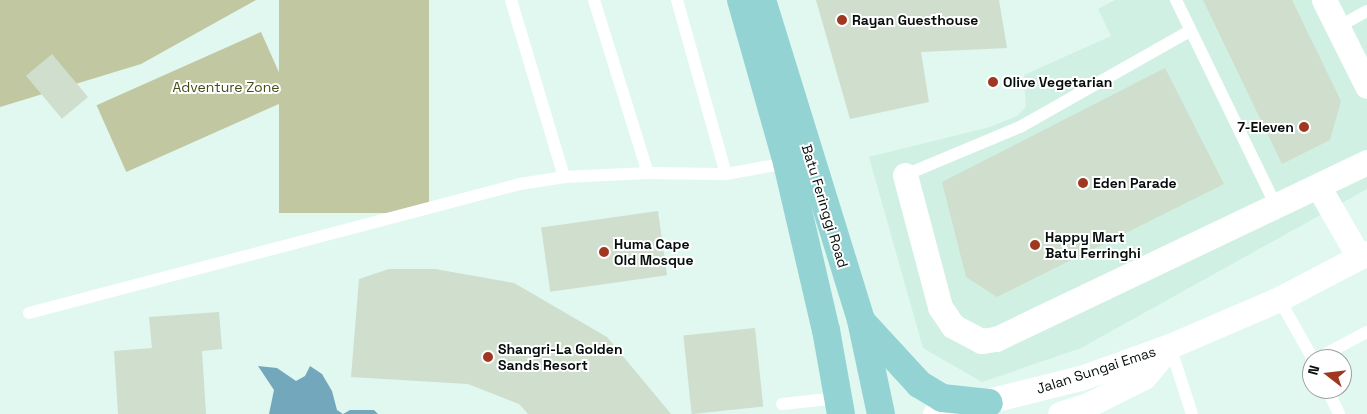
<!DOCTYPE html>
<style>
body{margin:0}
#map{position:relative;width:1367px;height:414px;overflow:hidden;background:#e0f8ef;font-family:"Space Grotesk",sans-serif}
div>[style]{position:absolute}
.built>*{inset:0;background:#cff0e3}
.green>*{inset:0;background:#c1c7a1;transform-origin:0 0}
.water>*{inset:0;background:#73a7bc}
.building>*{inset:0;background:#cfdecd;transform-origin:0 0}
.service>*{height:12px;margin:-6px;padding:0 6px;transform-origin:6px;border-radius:6px;background:#fff}
.minor>*{height:25px;margin:-12.5px;padding:0 12.5px;transform-origin:12.5px;border-radius:12.5px;background:#fff}
.primary>*{height:28px;margin:-14px;padding:0 14px;transform-origin:14px;border-radius:14px;background:#94d3d4}
.dots>*{width:14px;height:14px;translate:-50% -50%;box-sizing:border-box;border:2px solid #fff;border-radius:50%}
span{translate:-50% -50%;white-space:nowrap;text-align:center;line-height:1.15;-webkit-text-stroke:4px #fff;paint-order:stroke}
.poi-label{font-size:14px;color:#070f0c;font-weight:700}
.left{translate:0 -50%;text-align:left}
.right{translate:-100% -50%;text-align:right}
.park-label{font-size:14px;color:#464c17}
.street-label{font-size:14px;color:#070f0c}
.north{position:absolute;left:1302px;top:349px;width:50px;height:50px;box-sizing:border-box;background:#fff;border:1px solid #9c9f9e;border-radius:50%;rotate:286deg;font-size:14px;font-weight:700;line-height:20px;text-align:center;color:#070f0c}
.north::after{content:'';display:block;margin:auto;width:18px;height:22px;background:#a03721;clip-path:polygon(50% 0,100% 100%,50% 72%,0 100%)}
</style>
<div id="map">
<div class="built">
<i style="clip-path:polygon(1115px 0,1367px 0,1367px 189px,1081px 348px,982px 382px,923px 348px,869px 157px,990px 127px,1017px 116px,1026px 107px,1024px 75px,1111px 36px,1098px 9px)"></i>
</div>
<div class="green">
<i style="clip-path:polygon(0 0,256px 0,141px 64px,0 107px)"></i>
<i style="left:279px;top:0;width:150px;height:213px"></i>
<i style="left:261px;top:32px;width:73px;height:180px;rotate:66deg"></i>
</div>
<div class="water">
<i style="clip-path:polygon(258px 366px,277px 368px,296px 381px,305px 376px,310px 366px,322px 374px,332px 391px,337px 410px,343px 414px,269px 414px,274px 390px)"></i>
<i style="clip-path:polygon(350px 410px,374px 410px,378px 414px,343px 414px)"></i>
</div>
<div class="building">
<i style="clip-path:polygon(816px 0,999px 0,1007px 48px,921px 52px,929px 102px,850px 119px)"></i>
<i style="clip-path:polygon(1203px 0,1292px 0,1341px 101px,1330px 140px,1282px 164px)"></i>
<i style="left:52px;top:54px;width:56px;height:34px;rotate:50deg"></i>
<i style="clip-path:polygon(1165px 68px,1224px 184px,997px 297px,966px 277px,942px 182px)"></i>
<i style="left:658px;top:211px;width:65px;height:118px;rotate:82deg"></i>
<i style="clip-path:polygon(389px 269px,435px 269px,514px 283px,607px 337px,671px 414px,528px 414px,519px 404px,468px 384px,351px 377px,359px 279px)"></i>
<i style="clip-path:polygon(219px 312px,222px 349px,202px 351px,206px 414px,118px 414px,114px 351px,152px 348px,149px 317px)"></i>
<i style="left:755px;top:328px;width:79px;height:72px;rotate:84deg"></i>
</div>
<div class="service">
<i style="left:511px;top:0;width:185px;rotate:73.3deg"></i>
<i style="left:594px;top:0;width:181px;rotate:72.7deg"></i>
<i style="left:677px;top:0;width:181px;rotate:74.3deg"></i>
<i style="left:1176px;top:0;width:229px;rotate:64.1deg"></i>
<i style="left:1338px;top:27px;width:33px;rotate:-29deg"></i>
<i style="left:905px;top:175px;width:125px;rotate:-22.7deg"></i>
<i style="left:1020px;top:127px;width:195px;rotate:-29.5deg"></i>
<i style="left:1279px;top:299px;width:69px;rotate:60.5deg"></i>
<i style="left:29px;top:313px;width:508px;rotate:-14.72deg"></i>
<i style="left:520px;top:184px;width:45px;rotate:-9deg"></i>
<i style="left:564px;top:177px;width:84px;rotate:-2.7deg"></i>
<i style="left:648px;top:173px;width:78px;rotate:0.7deg"></i>
<i style="left:726px;top:174px;width:62px;rotate:-10.2deg"></i>
<i style="left:1170px;top:346px;width:71px;rotate:72.1deg"></i>
<i style="left:1316px;top:359px;width:58px;rotate:-27.9deg"></i>
<i style="left:1327px;top:389px;width:28px;rotate:64deg"></i>
<i style="left:782px;top:404px;width:56px;rotate:-6.1deg"></i>
</div>
<div class="minor">
<i style="left:1324px;top:0;width:96px;rotate:63.4deg"></i>
<i style="left:905px;top:175px;width:137px;rotate:75.1deg"></i>
<i style="left:940px;top:307px;width:23px;rotate:56deg"></i>
<i style="left:953px;top:326px;width:32px;rotate:28deg"></i>
<i style="left:981px;top:341px;width:15px;rotate:-8deg"></i>
<i style="left:996px;top:339px;width:411px;rotate:-25.5deg"></i>
<i style="left:1318px;top:186px;width:82px;rotate:60deg"></i>
<i style="left:935px;top:414px;width:150px;rotate:-13.9deg"></i>
<i style="left:1081px;top:378px;width:95px;rotate:-19.8deg"></i>
<i style="left:1170px;top:346px;width:119px;rotate:-23.3deg"></i>
<i style="left:1279px;top:299px;width:99px;rotate:-27.6deg"></i>
<i style="left:1060px;top:414px;width:32px;rotate:-18deg"></i>
<i style="left:1090px;top:404px;width:60px;rotate:-26.6deg"></i>
<i style="left:1144px;top:377px;width:40px;rotate:-50deg"></i>
</div>
<div class="primary">
<i style="left:741px;top:0;width:169px;rotate:74.2deg"></i>
<i style="left:787px;top:163px;width:171px;rotate:76.9deg"></i>
<i style="left:826px;top:330px;width:85px;rotate:79.9deg"></i>
<i style="left:762px;top:0;width:335px;rotate:72.8deg"></i>
<i style="left:861px;top:320px;width:96px;rotate:78deg"></i>
<i style="left:863px;top:323px;width:83px;rotate:47.4deg"></i>
<i style="left:919px;top:384px;width:27px;rotate:31deg"></i>
<i style="left:942px;top:398px;width:47px;rotate:6.1deg"></i>
</div>
<div class="dots">
<i style="left:842px;top:20px;background:#a03721"></i>
<i style="left:993px;top:82px;background:#a03721"></i>
<i style="left:1304px;top:127px;background:#a03721"></i>
<i style="left:1083px;top:183px;background:#a03721"></i>
<i style="left:1035px;top:245px;background:#a03721"></i>
<i style="left:604px;top:252px;background:#a03721"></i>
<i style="left:488px;top:357px;background:#a03721"></i>
</div>
<div class="poi-label">
<span class="left" style="left:852px;top:20px">Rayan Guesthouse</span>
<span class="left" style="left:1003px;top:82px">Olive Vegetarian</span>
<span class="right" style="left:1294px;top:127px">7-Eleven</span>
<span class="left" style="left:1093px;top:183px">Eden Parade</span>
<span class="left" style="left:1045px;top:245px">Happy Mart<br>Batu Ferringhi</span>
<span class="left" style="left:614px;top:252px">Huma Cape<br>Old Mosque</span>
<span class="left" style="left:498px;top:357px">Shangri-La Golden<br>Sands Resort</span>
</div>
<div class="park-label">
<span style="left:226px;top:87px">Adventure Zone</span>
</div>
<div class="street-label">
<span style="left:825px;top:206px;rotate:73deg">Batu Feringgi Road</span>
<span style="left:1096px;top:370px;rotate:-18deg">Jalan Sungai Emas</span>
</div>
<div class="north">N</div>
</div>
